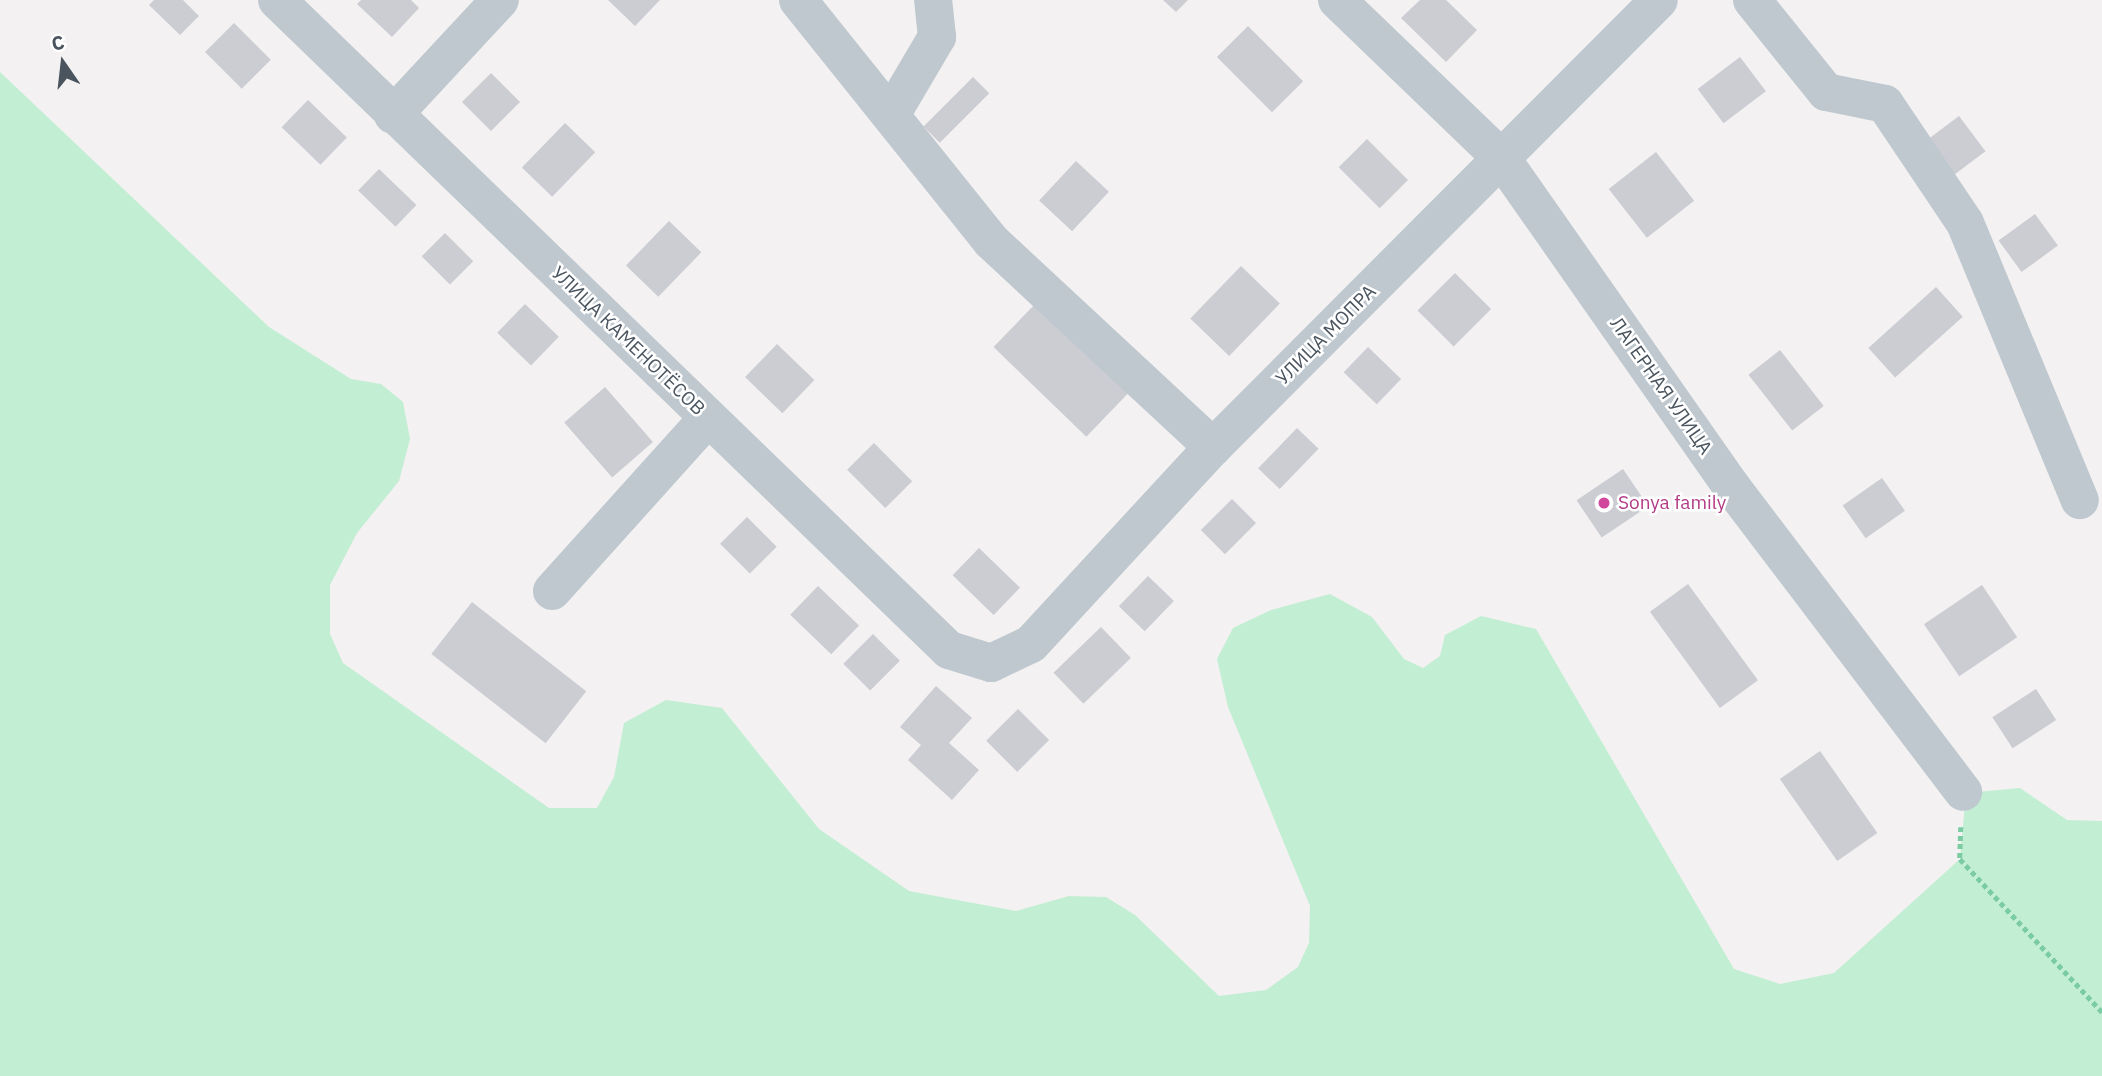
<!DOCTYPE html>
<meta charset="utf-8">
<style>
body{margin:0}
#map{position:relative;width:2102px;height:1076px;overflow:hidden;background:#f3f1f1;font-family:"IBM Plex Sans",sans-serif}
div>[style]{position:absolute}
.green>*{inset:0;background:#c2eed3}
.building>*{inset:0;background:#cbcdd3;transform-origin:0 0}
.path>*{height:4.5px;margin-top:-2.25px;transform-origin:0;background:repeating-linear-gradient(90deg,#7bcba3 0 5px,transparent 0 8.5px)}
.minor>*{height:38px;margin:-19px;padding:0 19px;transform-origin:19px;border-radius:19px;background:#bfc8cf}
.dots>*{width:19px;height:19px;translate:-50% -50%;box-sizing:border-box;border:4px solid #fff;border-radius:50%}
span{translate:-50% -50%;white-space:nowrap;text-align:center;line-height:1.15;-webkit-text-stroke:5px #fff;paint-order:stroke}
.street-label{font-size:19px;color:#49545e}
.hotel-label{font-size:19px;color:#b23c85}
.left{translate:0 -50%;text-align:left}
.north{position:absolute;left:28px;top:28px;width:70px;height:70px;-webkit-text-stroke:5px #fff;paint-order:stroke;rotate:346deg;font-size:19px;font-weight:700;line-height:28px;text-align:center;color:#49545e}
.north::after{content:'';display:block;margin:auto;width:24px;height:32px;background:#49545e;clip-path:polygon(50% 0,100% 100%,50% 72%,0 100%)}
</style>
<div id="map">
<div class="green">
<i style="clip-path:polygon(0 72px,269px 327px,351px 379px,381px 384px,403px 402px,410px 439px,399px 481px,357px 533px,330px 585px,330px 634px,343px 663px,549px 808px,597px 808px,614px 777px,624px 723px,666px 700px,722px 708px,819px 829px,909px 891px,1016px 911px,1069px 896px,1106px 897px,1135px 915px,1219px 996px,1266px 990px,1298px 967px,1309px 943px,1310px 906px,1228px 707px,1217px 659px,1233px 628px,1271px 610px,1330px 594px,1372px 617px,1404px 659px,1423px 668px,1440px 656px,1445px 635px,1481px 616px,1536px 629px,1734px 969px,1780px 984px,1834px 973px,1960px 859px,1966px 793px,2020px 788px,2067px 820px,2102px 821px,2102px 1076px,0 1076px)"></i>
</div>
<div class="building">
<i style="clip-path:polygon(154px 0,183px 0,199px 16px,180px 35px,149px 5px)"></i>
<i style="clip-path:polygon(361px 0,411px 0,419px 8px,392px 37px,357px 4px)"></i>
<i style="clip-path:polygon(608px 0,660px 0,635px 26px)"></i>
<i style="clip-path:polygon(1163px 0,1188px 0,1176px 12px)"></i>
<i style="clip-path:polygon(1420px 0,1446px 0,1477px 30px,1446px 62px,1401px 18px)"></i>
<i style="left:234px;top:23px;width:52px;height:41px;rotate:45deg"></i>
<i style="left:1248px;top:26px;width:78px;height:44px;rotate:45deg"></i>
<i style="left:1740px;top:57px;width:43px;height:53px;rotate:53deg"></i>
<i style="left:491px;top:73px;width:41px;height:41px;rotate:45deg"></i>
<i style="left:973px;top:77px;width:23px;height:70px;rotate:45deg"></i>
<i style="left:308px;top:100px;width:54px;height:38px;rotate:44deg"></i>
<i style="left:1959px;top:116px;width:44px;height:40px;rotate:53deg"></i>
<i style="left:565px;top:123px;width:42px;height:62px;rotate:44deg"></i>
<i style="left:1367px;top:139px;width:58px;height:40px;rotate:45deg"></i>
<i style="left:1656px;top:152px;width:62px;height:60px;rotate:52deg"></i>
<i style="left:1076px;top:161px;width:45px;height:54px;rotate:43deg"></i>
<i style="left:379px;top:169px;width:52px;height:30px;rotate:44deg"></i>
<i style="left:2035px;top:214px;width:39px;height:45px;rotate:54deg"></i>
<i style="left:669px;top:221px;width:45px;height:62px;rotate:44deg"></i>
<i style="left:445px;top:233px;width:40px;height:33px;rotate:45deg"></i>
<i style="left:1241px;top:266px;width:54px;height:73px;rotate:44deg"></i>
<i style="left:1455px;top:273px;width:51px;height:53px;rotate:45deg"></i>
<i style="left:1936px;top:287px;width:40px;height:91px;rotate:48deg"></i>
<i style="left:1038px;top:301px;width:129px;height:64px;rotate:44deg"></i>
<i style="left:525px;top:304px;width:47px;height:40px;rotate:44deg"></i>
<i style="left:777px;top:344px;width:52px;height:46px;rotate:44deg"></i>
<i style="left:1368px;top:347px;width:46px;height:35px;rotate:44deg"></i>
<i style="left:1780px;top:350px;width:71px;height:40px;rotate:52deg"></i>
<i style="left:605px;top:387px;width:73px;height:54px;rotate:49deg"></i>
<i style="left:1297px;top:428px;width:30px;height:56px;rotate:44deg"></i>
<i style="left:874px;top:443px;width:54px;height:38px;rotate:45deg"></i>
<i style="left:1623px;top:469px;width:45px;height:56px;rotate:56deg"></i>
<i style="left:1882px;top:478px;width:40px;height:48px;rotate:55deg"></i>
<i style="left:1232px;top:499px;width:34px;height:44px;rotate:45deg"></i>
<i style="left:747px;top:517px;width:42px;height:38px;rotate:45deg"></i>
<i style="left:979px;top:548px;width:57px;height:38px;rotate:44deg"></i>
<i style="left:1148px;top:576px;width:36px;height:42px;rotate:44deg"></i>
<i style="left:1688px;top:584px;width:119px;height:47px;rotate:54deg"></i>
<i style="left:1982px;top:585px;width:63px;height:70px;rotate:56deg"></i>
<i style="left:818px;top:586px;width:57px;height:40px;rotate:44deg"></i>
<i style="left:472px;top:602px;width:145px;height:66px;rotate:38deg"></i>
<i style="left:1101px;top:627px;width:43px;height:66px;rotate:46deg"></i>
<i style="left:873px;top:634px;width:38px;height:42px;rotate:45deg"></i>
<i style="clip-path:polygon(936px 686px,972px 718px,949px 743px,979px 770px,952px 800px,908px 760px,921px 745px,900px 727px)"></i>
<i style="left:2036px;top:689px;width:37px;height:52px;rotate:57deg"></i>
<i style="left:1018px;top:709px;width:44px;height:45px;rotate:45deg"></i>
<i style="left:1820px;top:751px;width:100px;height:49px;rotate:55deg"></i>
</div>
<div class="path">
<i style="left:1961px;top:827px;width:32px;rotate:92deg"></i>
<i style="left:1960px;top:859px;width:209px;rotate:47.1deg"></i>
</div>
<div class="minor">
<i style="left:277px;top:0;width:935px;rotate:44.05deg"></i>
<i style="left:949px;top:650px;width:44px;rotate:17.2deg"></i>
<i style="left:991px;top:663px;width:44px;rotate:-25.4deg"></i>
<i style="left:1031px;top:644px;width:268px;rotate:-47.3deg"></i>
<i style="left:1213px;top:447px;width:631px;rotate:-45.06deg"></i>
<i style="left:798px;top:0;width:309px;rotate:51.3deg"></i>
<i style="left:991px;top:241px;width:303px;rotate:42.9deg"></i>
<i style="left:1337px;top:0;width:229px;rotate:43.9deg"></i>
<i style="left:1502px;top:159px;width:399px;rotate:55deg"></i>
<i style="left:1731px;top:486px;width:384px;rotate:52.8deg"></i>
<i style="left:1752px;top:0;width:118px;rotate:51.2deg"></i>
<i style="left:1826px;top:92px;width:60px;rotate:11.5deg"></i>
<i style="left:1885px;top:104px;width:143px;rotate:56.1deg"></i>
<i style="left:1965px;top:223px;width:300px;rotate:67.5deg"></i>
<i style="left:393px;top:115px;width:157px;rotate:-47.1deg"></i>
<i style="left:891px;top:115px;width:91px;rotate:-59.5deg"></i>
<i style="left:937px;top:37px;width:37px;rotate:-96deg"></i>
<i style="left:552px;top:591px;width:233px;rotate:-48deg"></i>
</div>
<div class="dots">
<i style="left:1604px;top:503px;background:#d1479c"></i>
</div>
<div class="street-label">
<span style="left:1326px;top:335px;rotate:-45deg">УЛИЦА МОПРА</span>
<span style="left:628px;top:341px;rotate:44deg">УЛИЦА КАМЕНОТЁСОВ</span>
<span style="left:1661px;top:386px;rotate:55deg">ЛАГЕРНАЯ УЛИЦА</span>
</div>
<div class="hotel-label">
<span class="left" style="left:1618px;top:503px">Sonya family</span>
</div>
<div class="north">С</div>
</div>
